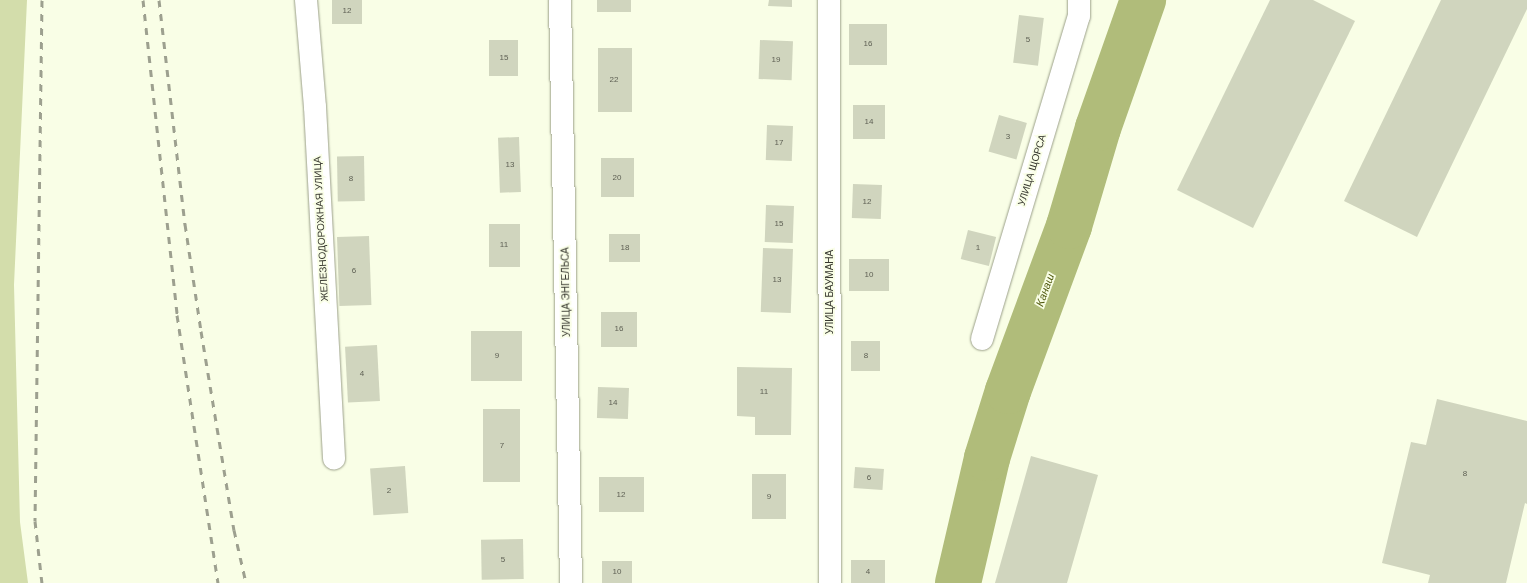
<!DOCTYPE html>
<meta charset="utf-8">
<style>
body{margin:0}
#map{position:relative;width:1527px;height:583px;overflow:hidden;background:#f9fee6;font-family:Arial,sans-serif}
div>[style]{position:absolute}
.green>*{inset:0;background:#d3ddab}
.river>*{height:46px;margin:-23px;padding:0 23px;transform-origin:23px;border-radius:23px;background:#b0bc7a}
.building>*{inset:0;background:#d0d5be;transform-origin:0 0}
.roads{filter:drop-shadow(0 0 1px #9ba08a) drop-shadow(0 0 1px #9ba08a)}
.minor>*{height:22px;margin:-11px;padding:0 11px;transform-origin:11px;border-radius:11px;background:#fff}
.rail>*{height:3px;margin-top:-1.5px;transform-origin:0;background:repeating-linear-gradient(90deg,#9da08f 0 7px,transparent 0 14px)}
span{translate:-50% -50%;white-space:nowrap;text-align:center;line-height:1.15;-webkit-text-stroke:3.5px #f9fee6;paint-order:stroke}
.number-label{font-size:8px;color:#5e6054}
.number-label span{-webkit-text-stroke-width:0}
.street-label{font-size:10px;color:#383930}
.water-label{font-size:11px;color:#545d13;font-style:italic}
</style>
<div id="map">
<div class="green">
<i style="clip-path:polygon(0 0,27px 0,14px 285px,20px 522px,28px 583px,0 583px)"></i>
</div>
<div class="river">
<i style="left:958px;top:583px;width:128px;rotate:-76.9deg"></i>
<i style="left:987px;top:458px;width:70px;rotate:-72.6deg"></i>
<i style="left:1008px;top:391px;width:176px;rotate:-69.7deg"></i>
<i style="left:1069px;top:226px;width:102px;rotate:-73.5deg"></i>
<i style="left:1098px;top:128px;width:136px;rotate:-70.6deg"></i>
</div>
<div class="building">
<i style="left:332px;top:0;width:30px;height:24px"></i>
<i style="left:597px;top:0;width:34px;height:12px"></i>
<i style="clip-path:polygon(769px 0,792px 0,792px 7px,768px 6px)"></i>
<i style="clip-path:polygon(1270px 0,1313px 0,1355px 21px,1253px 228px,1177px 190px)"></i>
<i style="clip-path:polygon(1441px 0,1527px 0,1527px 9px,1417px 237px,1344px 201px)"></i>
<i style="left:1019px;top:15px;width:25px;height:48px;rotate:7deg"></i>
<i style="left:849px;top:24px;width:38px;height:41px"></i>
<i style="left:489px;top:40px;width:29px;height:36px"></i>
<i style="left:760px;top:40px;width:33px;height:39px;rotate:2deg"></i>
<i style="left:598px;top:48px;width:34px;height:64px"></i>
<i style="left:853px;top:105px;width:32px;height:34px"></i>
<i style="left:999px;top:115px;width:29px;height:38px;rotate:16deg"></i>
<i style="left:767px;top:125px;width:26px;height:35px;rotate:2deg"></i>
<i style="left:519px;top:137px;width:55px;height:21px;rotate:88deg"></i>
<i style="left:364px;top:156px;width:45px;height:27px;rotate:89deg"></i>
<i style="left:601px;top:158px;width:33px;height:39px"></i>
<i style="left:853px;top:184px;width:29px;height:34px;rotate:2deg"></i>
<i style="left:766px;top:205px;width:28px;height:37px;rotate:2deg"></i>
<i style="left:489px;top:224px;width:31px;height:43px"></i>
<i style="left:968px;top:230px;width:29px;height:30px;rotate:14deg"></i>
<i style="left:609px;top:234px;width:31px;height:28px"></i>
<i style="left:369px;top:236px;width:69px;height:32px;rotate:88deg"></i>
<i style="left:763px;top:248px;width:30px;height:64px;rotate:2deg"></i>
<i style="left:849px;top:259px;width:40px;height:32px"></i>
<i style="left:601px;top:312px;width:36px;height:35px"></i>
<i style="left:471px;top:331px;width:51px;height:50px"></i>
<i style="left:880px;top:341px;width:30px;height:29px;rotate:90deg"></i>
<i style="left:377px;top:345px;width:56px;height:32px;rotate:87deg"></i>
<i style="clip-path:polygon(737px 367px,792px 368px,791px 435px,755px 435px,755px 417px,737px 416px)"></i>
<i style="left:598px;top:387px;width:31px;height:31px;rotate:2deg"></i>
<i style="clip-path:polygon(1437px 399px,1527px 421px,1527px 504px,1525px 503px,1506px 583px,1428px 583px,1430px 575px,1382px 563px,1411px 442px,1426px 445px)"></i>
<i style="left:483px;top:409px;width:37px;height:73px"></i>
<i style="clip-path:polygon(1031px 456px,1098px 475px,1067px 583px,995px 583px)"></i>
<i style="left:405px;top:466px;width:47px;height:35px;rotate:86deg"></i>
<i style="left:855px;top:467px;width:29px;height:21px;rotate:4deg"></i>
<i style="left:752px;top:474px;width:34px;height:45px"></i>
<i style="left:599px;top:477px;width:45px;height:35px"></i>
<i style="left:523px;top:539px;width:40px;height:42px;rotate:89deg"></i>
<i style="left:885px;top:560px;width:23px;height:34px;rotate:90deg"></i>
<i style="left:632px;top:561px;width:22px;height:30px;rotate:90deg"></i>
</div>
<div class="roads">
<div class="minor">
<i style="left:306px;top:0;width:107px;rotate:85.2deg"></i>
<i style="left:315px;top:107px;width:352px;rotate:86.9deg"></i>
<i style="left:560px;top:0;width:583px;rotate:88.92deg"></i>
<i style="left:829px;top:0;width:583px;rotate:89.9deg"></i>
<i style="left:982px;top:339px;width:337px;rotate:-73.3deg"></i>
<i style="left:1079px;top:16px;width:16px;rotate:-90deg"></i>
</div>
</div>
<div class="rail">
<i style="left:42px;top:0;width:521px;rotate:90.77deg"></i>
<i style="left:35px;top:521px;width:62px;rotate:83.6deg"></i>
<i style="left:143px;top:0;width:317px;rotate:83.8deg"></i>
<i style="left:177px;top:315px;width:271px;rotate:81.3deg"></i>
<i style="left:159px;top:0;width:226px;rotate:83.4deg"></i>
<i style="left:185px;top:224px;width:108px;rotate:81.5deg"></i>
<i style="left:201px;top:331px;width:202px;rotate:80.6deg"></i>
<i style="left:234px;top:530px;width:54px;rotate:77.2deg"></i>
</div>
<div class="number-label">
<span style="left:347px;top:11px">12</span>
<span style="left:1028px;top:40px">5</span>
<span style="left:868px;top:44px">16</span>
<span style="left:504px;top:58px">15</span>
<span style="left:776px;top:60px">19</span>
<span style="left:614px;top:80px">22</span>
<span style="left:869px;top:122px">14</span>
<span style="left:1008px;top:137px">3</span>
<span style="left:779px;top:143px">17</span>
<span style="left:510px;top:165px">13</span>
<span style="left:617px;top:178px">20</span>
<span style="left:351px;top:179px">8</span>
<span style="left:867px;top:202px">12</span>
<span style="left:779px;top:224px">15</span>
<span style="left:504px;top:245px">11</span>
<span style="left:625px;top:248px">18</span>
<span style="left:978px;top:248px">1</span>
<span style="left:354px;top:271px">6</span>
<span style="left:869px;top:275px">10</span>
<span style="left:777px;top:280px">13</span>
<span style="left:619px;top:329px">16</span>
<span style="left:497px;top:356px">9</span>
<span style="left:866px;top:356px">8</span>
<span style="left:362px;top:374px">4</span>
<span style="left:764px;top:392px">11</span>
<span style="left:613px;top:403px">14</span>
<span style="left:502px;top:446px">7</span>
<span style="left:1465px;top:474px">8</span>
<span style="left:869px;top:478px">6</span>
<span style="left:389px;top:491px">2</span>
<span style="left:621px;top:495px">12</span>
<span style="left:769px;top:497px">9</span>
<span style="left:503px;top:560px">5</span>
<span style="left:617px;top:572px">10</span>
<span style="left:868px;top:572px">4</span>
</div>
<div class="street-label">
<span style="left:1032px;top:170px;rotate:-73deg">УЛИЦА ЩОРСА</span>
<span style="left:321px;top:229px;rotate:-93deg">ЖЕЛЕЗНОДОРОЖНАЯ УЛИЦА</span>
<span style="left:566px;top:292px;rotate:-91deg">УЛИЦА ЭНГЕЛЬСА</span>
<span style="left:830px;top:292px;rotate:-90deg">УЛИЦА БАУМАНА</span>
</div>
<div class="water-label">
<span style="left:1045px;top:290px;rotate:-70deg">Канаш</span>
</div>
</div>
